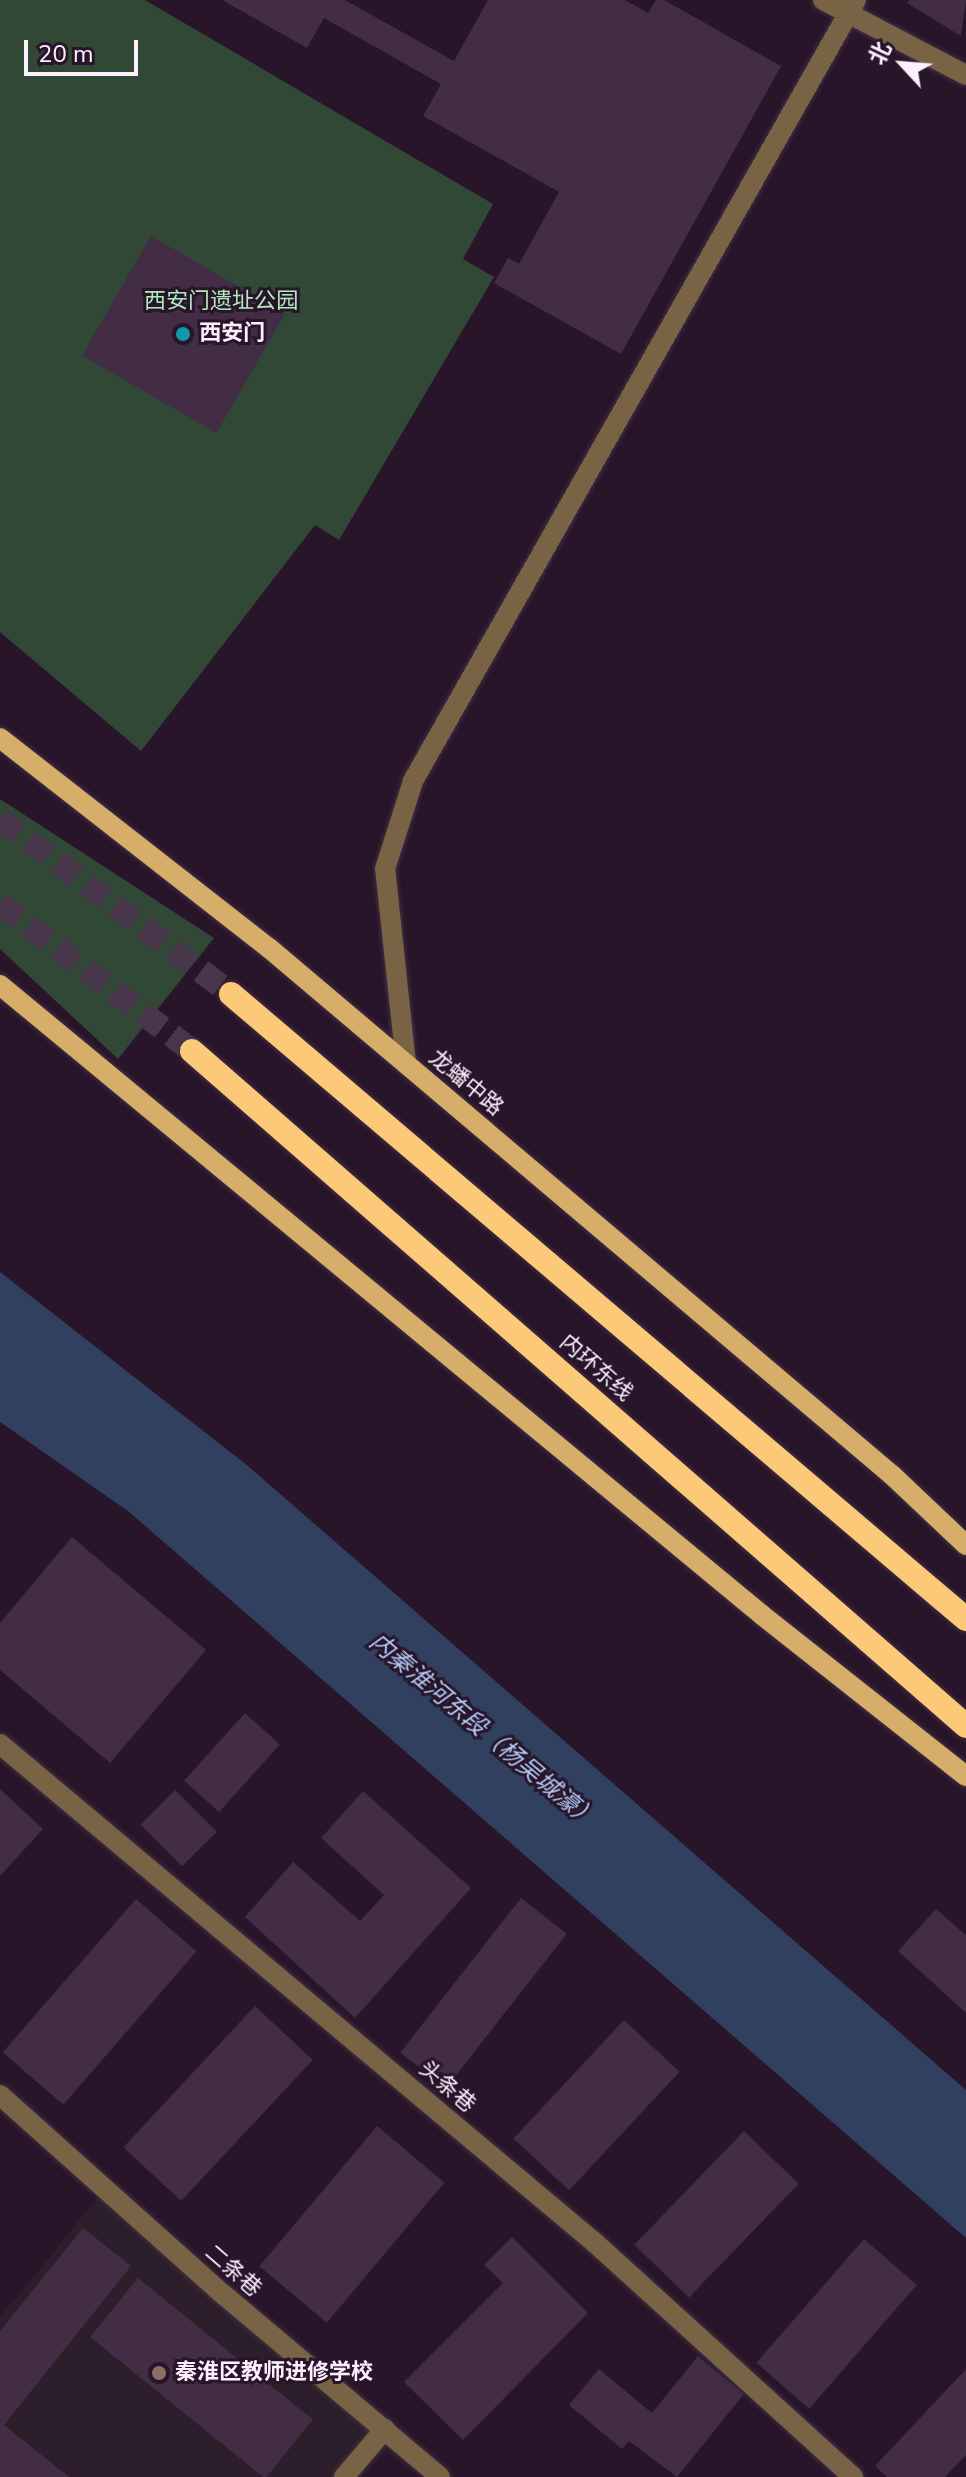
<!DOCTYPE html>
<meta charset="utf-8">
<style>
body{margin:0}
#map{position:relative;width:966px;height:2477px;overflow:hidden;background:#28152a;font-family:"Nunito Sans","Noto Sans SC",sans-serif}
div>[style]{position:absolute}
.education>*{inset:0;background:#2c1f2b}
.green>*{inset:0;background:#314836}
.water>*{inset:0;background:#30405e}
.building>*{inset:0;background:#422d45;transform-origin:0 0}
.highway-tunnel>*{height:24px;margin-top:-12px;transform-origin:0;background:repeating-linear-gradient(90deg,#48364a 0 24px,transparent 0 36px)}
.roads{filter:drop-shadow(0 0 2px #412f43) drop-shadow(0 0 2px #412f43)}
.minor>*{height:20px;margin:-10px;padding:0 10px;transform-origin:10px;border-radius:10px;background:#786445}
.major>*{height:20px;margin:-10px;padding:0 10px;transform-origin:10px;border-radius:10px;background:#d6ad69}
.highway>*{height:24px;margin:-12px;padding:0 12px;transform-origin:12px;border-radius:12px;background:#fbc977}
.dots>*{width:22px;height:22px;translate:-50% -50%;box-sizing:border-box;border:4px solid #28152a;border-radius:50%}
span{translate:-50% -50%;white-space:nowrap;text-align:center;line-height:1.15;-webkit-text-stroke:6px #28152a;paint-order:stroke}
.park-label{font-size:22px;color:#b0eabc}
.poi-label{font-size:22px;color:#fceffe;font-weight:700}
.left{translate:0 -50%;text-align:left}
.street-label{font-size:22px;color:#fceffe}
.water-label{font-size:24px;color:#b2caf7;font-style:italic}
.north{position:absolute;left:862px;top:24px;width:80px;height:80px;-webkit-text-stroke:6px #28152a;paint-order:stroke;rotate:296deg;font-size:22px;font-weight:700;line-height:32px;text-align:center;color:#fceffe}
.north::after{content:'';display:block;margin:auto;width:28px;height:36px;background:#fceffe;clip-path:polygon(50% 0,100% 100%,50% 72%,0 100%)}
.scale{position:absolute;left:24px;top:40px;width:114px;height:36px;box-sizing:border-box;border:4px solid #fceffe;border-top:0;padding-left:10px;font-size:24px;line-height:28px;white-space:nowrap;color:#fceffe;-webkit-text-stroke:6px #28152a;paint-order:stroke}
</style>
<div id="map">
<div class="education">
<i style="clip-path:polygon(105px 2189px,385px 2429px,344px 2477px,0 2477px,0 2317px)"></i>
</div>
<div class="green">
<i style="clip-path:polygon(0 0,145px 0,493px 204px,463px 259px,494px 277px,339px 540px,315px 525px,141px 751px,0 632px)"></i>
<i style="clip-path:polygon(0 799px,214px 938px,118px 1059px,0 949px)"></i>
</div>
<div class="water">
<i style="clip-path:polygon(0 1272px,248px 1466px,966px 2090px,966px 2238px,128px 1511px,0 1422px)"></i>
</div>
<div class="building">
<i style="clip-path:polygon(222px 0,345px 0,454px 61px,488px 0,625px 0,648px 13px,656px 0,664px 0,781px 66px,621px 354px,494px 283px,508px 258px,519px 264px,559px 192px,423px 116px,441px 84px,324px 18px,307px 48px)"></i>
<i style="clip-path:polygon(909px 0,966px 0,961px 36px,907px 3px)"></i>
<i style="left:151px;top:236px;width:155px;height:138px;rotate:30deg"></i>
<i style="clip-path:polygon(72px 1537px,206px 1650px,110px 1763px,0 1670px,0 1623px)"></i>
<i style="left:245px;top:1713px;width:47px;height:91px;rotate:42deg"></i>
<i style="clip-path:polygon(0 1789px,43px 1829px,0 1876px)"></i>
<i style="left:175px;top:1790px;width:59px;height:49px;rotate:45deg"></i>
<i style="clip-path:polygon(363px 1791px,471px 1888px,355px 2018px,245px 1917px,293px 1862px,360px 1921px,384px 1895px,321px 1838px)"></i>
<i style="left:521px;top:1898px;width:58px;height:196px;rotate:38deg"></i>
<i style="left:136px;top:1899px;width:80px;height:203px;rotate:41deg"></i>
<i style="clip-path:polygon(936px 1909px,966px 1935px,966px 2013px,898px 1951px)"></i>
<i style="left:255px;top:2006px;width:79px;height:193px;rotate:43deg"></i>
<i style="left:624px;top:2020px;width:76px;height:162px;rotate:43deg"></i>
<i style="left:377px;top:2126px;width:88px;height:183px;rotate:40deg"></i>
<i style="left:744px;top:2131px;width:76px;height:158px;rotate:44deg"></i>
<i style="clip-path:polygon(83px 2228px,131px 2266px,4px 2425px,69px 2477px,0 2477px,0 2331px)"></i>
<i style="clip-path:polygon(512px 2237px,588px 2313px,463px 2440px,404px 2382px,503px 2283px,484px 2265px)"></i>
<i style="left:864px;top:2239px;width:70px;height:164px;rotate:41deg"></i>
<i style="left:138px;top:2278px;width:225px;height:76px;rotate:39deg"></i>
<i style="clip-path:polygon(698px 2356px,744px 2394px,677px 2477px,629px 2441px,622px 2449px,569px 2405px,599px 2369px,652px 2413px)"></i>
<i style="clip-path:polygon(966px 2369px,966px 2455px,945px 2477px,887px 2477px,875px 2466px)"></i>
</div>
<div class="highway-tunnel">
<i style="left:0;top:819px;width:290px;rotate:37.1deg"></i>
<i style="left:0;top:904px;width:242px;rotate:37.4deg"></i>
</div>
<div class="roads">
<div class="minor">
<i style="left:823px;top:0;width:161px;rotate:27.7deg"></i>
<i style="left:406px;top:1064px;width:196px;rotate:-96.1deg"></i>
<i style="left:385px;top:869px;width:92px;rotate:-72.3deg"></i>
<i style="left:413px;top:781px;width:898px;rotate:-60.44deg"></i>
<i style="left:0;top:1744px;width:775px;rotate:39.98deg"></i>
<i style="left:594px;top:2242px;width:350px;rotate:42.2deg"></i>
<i style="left:0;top:2095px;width:300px;rotate:41.8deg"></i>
<i style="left:224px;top:2295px;width:282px;rotate:40.1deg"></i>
<i style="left:344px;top:2477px;width:63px;rotate:-49.5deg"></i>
</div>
<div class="major">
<i style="left:0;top:738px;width:341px;rotate:38deg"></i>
<i style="left:269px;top:948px;width:816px;rotate:40.23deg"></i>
<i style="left:892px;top:1475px;width:102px;rotate:43.4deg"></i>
<i style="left:0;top:985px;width:989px;rotate:39.58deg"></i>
<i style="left:762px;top:1615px;width:260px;rotate:38.3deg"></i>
</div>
<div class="highway">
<i style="left:231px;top:994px;width:965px;rotate:40.38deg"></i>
<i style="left:192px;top:1051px;width:1027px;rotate:41.09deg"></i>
</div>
</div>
<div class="dots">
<i style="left:183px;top:334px;background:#0f9aa8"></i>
<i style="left:159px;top:2373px;background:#8d6e63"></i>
</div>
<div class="park-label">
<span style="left:221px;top:302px">西安门遗址公园</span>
</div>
<div class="poi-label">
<span class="left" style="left:199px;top:334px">西安门</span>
<span class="left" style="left:175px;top:2373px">秦淮区教师进修学校</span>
</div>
<div class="street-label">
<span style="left:466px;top:1083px;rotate:40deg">龙蟠中路</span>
<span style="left:596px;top:1368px;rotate:41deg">内环东线</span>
<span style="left:447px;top:2087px;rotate:40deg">头条巷</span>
<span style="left:233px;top:2271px;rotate:41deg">二条巷</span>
</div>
<div class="water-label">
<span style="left:483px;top:1731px;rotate:40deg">内秦淮河东段（杨吴城濠）</span>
</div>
<div class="north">北</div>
<div class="scale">20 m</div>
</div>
